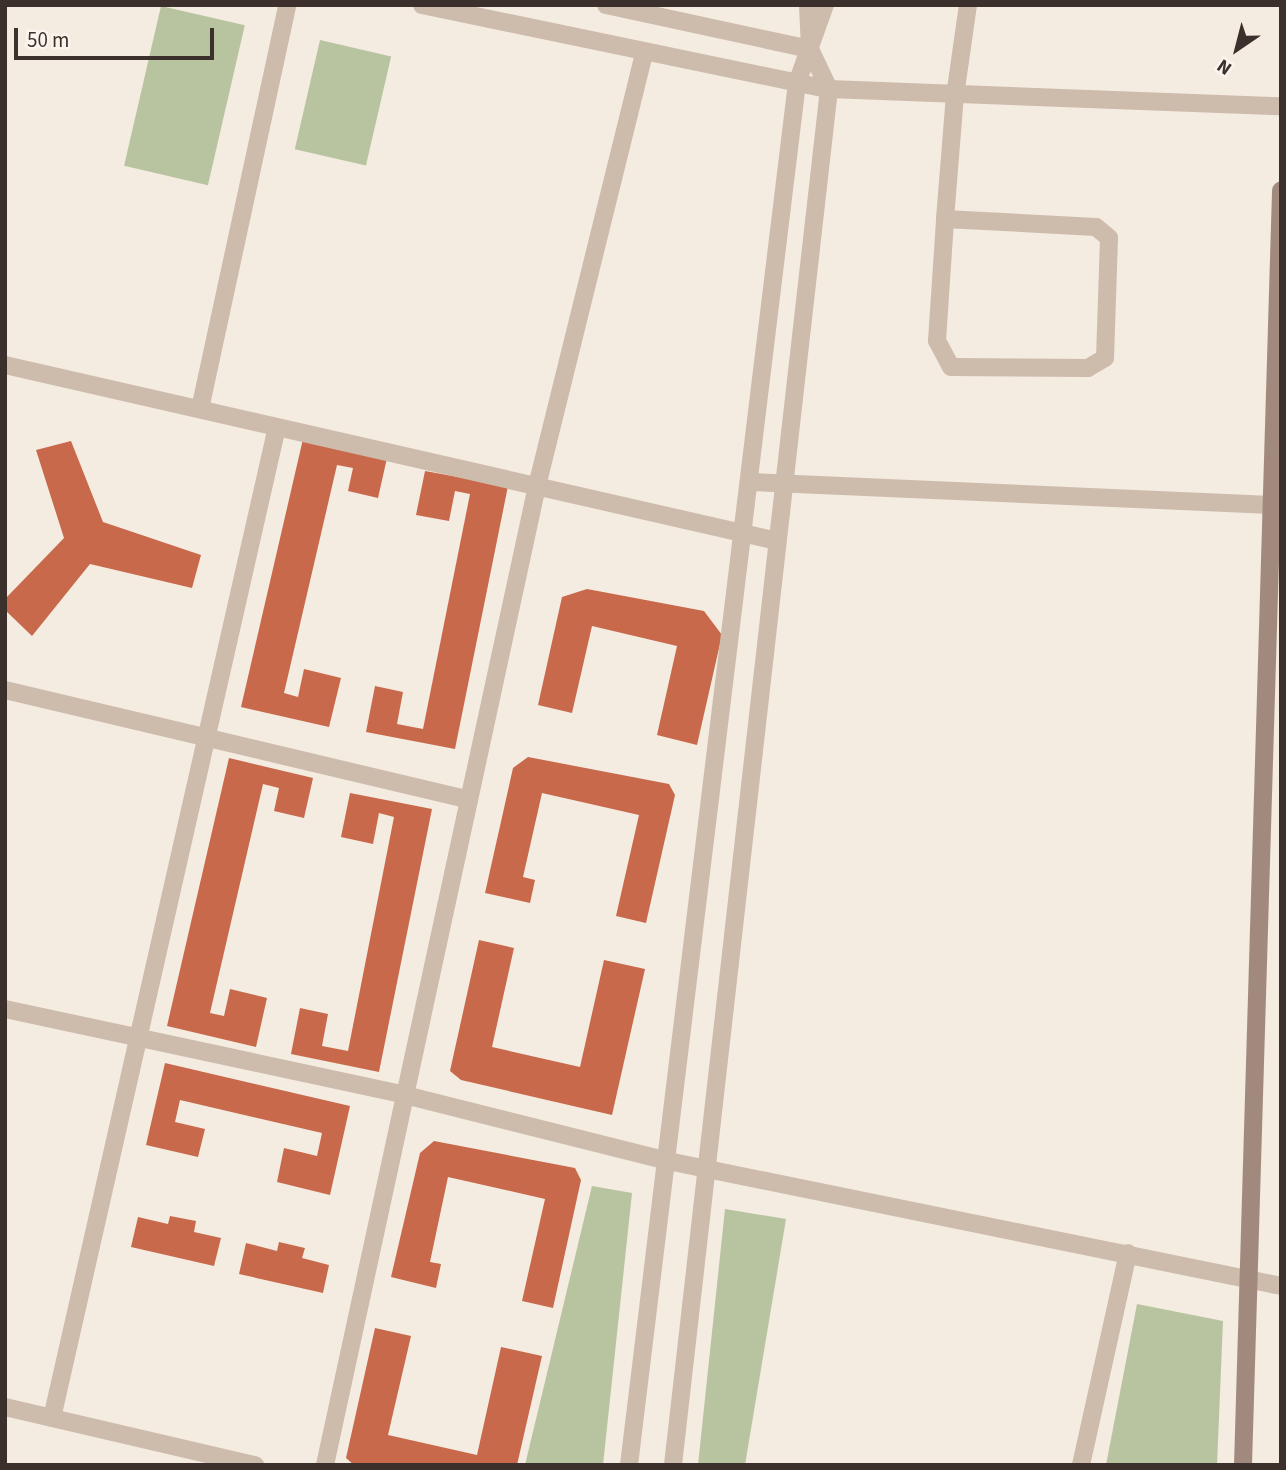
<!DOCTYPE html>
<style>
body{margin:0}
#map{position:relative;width:1286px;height:1470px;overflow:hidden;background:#f4ebe1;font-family:"Source Sans 3",sans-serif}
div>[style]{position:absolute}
.green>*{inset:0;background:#b8c4a0;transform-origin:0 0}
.building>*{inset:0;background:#c8694b}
.minor>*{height:18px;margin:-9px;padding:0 9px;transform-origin:9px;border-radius:9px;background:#cdbbac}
.secondary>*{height:18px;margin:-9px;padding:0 9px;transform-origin:9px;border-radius:9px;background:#a18a7d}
span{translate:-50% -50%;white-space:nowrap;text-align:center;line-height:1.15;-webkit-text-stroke:5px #fbf5ee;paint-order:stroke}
.frame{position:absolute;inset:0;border:7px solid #3b302b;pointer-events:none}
.north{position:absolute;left:1202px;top:14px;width:70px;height:70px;-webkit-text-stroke:5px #fbf5ee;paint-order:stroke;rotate:215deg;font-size:19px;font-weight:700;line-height:28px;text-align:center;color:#3b302b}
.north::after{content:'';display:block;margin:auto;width:24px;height:32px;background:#3b302b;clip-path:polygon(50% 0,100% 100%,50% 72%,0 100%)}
.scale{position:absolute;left:14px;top:28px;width:200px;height:32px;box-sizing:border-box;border:4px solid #3b302b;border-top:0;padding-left:9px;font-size:21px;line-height:24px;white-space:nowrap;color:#3b302b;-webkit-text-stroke:5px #fbf5ee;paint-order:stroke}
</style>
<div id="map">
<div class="green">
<i style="left:161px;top:6px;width:86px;height:164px;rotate:13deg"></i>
<i style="left:320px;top:40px;width:73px;height:112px;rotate:13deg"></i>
<i style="clip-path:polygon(592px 1186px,632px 1193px,603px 1465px,525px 1465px)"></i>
<i style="clip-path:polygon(725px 1209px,786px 1219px,745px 1465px,698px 1465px)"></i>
<i style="clip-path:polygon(1137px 1304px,1223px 1321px,1217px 1465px,1106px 1465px)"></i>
</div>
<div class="building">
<i style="clip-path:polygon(303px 439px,387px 458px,378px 498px,348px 491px,353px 468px,337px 465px,284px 693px,298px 697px,304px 669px,341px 678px,329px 727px,241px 707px)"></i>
<i style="clip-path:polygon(71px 441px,103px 522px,201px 555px,192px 588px,90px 564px,32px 636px,5px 610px,5px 599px,64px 538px,36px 450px)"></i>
<i style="clip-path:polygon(425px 471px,508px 486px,455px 749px,366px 732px,375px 686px,403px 692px,397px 724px,423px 729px,470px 494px,455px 491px,449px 521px,416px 515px)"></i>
<i style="clip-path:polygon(587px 589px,704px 611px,722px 635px,697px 745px,657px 735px,677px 646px,592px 626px,572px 713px,538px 705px,562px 597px)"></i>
<i style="clip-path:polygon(528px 757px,669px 784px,675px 795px,646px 923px,616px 916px,639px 815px,542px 793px,523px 877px,535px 880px,530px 903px,485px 893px,513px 768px)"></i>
<i style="clip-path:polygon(229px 758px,313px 778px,304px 818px,274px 811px,279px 788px,263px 784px,210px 1013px,224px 1016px,230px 989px,267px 998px,256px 1047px,167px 1026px)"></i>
<i style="clip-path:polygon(350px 793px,432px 809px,379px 1072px,291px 1054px,300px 1008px,328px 1014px,322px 1046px,348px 1051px,394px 817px,379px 813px,373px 844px,341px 837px)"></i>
<i style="clip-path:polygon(479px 940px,514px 948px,492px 1047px,580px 1067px,604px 960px,645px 969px,612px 1115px,461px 1080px,450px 1071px)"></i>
<i style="clip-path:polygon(165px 1063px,350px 1106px,330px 1195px,277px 1182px,284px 1148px,317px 1156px,322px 1133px,180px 1100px,175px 1122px,205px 1129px,198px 1157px,146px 1145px)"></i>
<i style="clip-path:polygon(434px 1141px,575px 1168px,581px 1180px,553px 1308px,522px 1301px,545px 1199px,448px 1177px,430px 1262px,441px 1264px,436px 1288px,391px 1277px,420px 1153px)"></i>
<i style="clip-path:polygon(170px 1216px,196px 1221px,194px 1232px,221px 1238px,214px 1266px,131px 1247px,138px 1217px,168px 1224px)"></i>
<i style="clip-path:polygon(279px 1242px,305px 1248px,302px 1258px,329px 1265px,323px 1293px,239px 1274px,246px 1243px,277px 1251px)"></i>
<i style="clip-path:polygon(375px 1328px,411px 1336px,388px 1435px,477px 1455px,501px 1347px,542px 1356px,517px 1465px,354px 1465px,346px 1458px)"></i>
</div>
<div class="minor">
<i style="left:422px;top:5px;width:416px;rotate:11.7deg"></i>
<i style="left:829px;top:89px;width:452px;rotate:2.2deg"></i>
<i style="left:606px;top:5px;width:209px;rotate:12.2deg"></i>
<i style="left:945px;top:219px;width:151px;rotate:3deg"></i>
<i style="left:1096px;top:227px;width:17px;rotate:40deg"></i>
<i style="left:1109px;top:238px;width:120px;rotate:91.9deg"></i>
<i style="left:1105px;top:358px;width:20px;rotate:150deg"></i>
<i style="left:1088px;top:368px;width:137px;rotate:-179.6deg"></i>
<i style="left:951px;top:367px;width:30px;rotate:-118deg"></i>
<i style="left:937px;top:341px;width:122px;rotate:-86.2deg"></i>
<i style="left:945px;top:219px;width:123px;rotate:-85.4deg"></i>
<i style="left:955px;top:96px;width:92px;rotate:-81.9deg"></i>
<i style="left:5px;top:365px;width:788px;rotate:12.84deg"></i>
<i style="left:200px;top:409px;width:413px;rotate:-77.8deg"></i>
<i style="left:751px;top:482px;width:521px;rotate:2.53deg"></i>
<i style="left:5px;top:690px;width:477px;rotate:13.3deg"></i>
<i style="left:5px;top:1009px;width:409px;rotate:12.1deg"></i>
<i style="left:405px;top:1095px;width:266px;rotate:14.1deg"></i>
<i style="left:663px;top:1160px;width:631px;rotate:11.52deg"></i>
<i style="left:5px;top:1407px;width:257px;rotate:13.1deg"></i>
<i style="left:52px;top:1418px;width:1016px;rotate:-77.21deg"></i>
<i style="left:325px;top:1465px;width:1002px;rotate:-77.78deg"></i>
<i style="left:537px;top:486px;width:446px;rotate:-76.1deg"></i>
<i style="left:629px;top:1465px;width:1392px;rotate:-83.07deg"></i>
<i style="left:797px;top:83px;width:83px;rotate:-70.3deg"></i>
<i style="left:673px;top:1465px;width:1385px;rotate:-83.53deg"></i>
<i style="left:829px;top:89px;width:44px;rotate:-115.4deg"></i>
<i style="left:810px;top:49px;width:44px;rotate:-92.6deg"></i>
<i style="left:1081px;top:1465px;width:217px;rotate:-77.5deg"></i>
</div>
<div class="secondary">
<i style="left:1243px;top:1465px;width:1275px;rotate:-88.29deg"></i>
</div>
<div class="frame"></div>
<div class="north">N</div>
<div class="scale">50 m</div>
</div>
